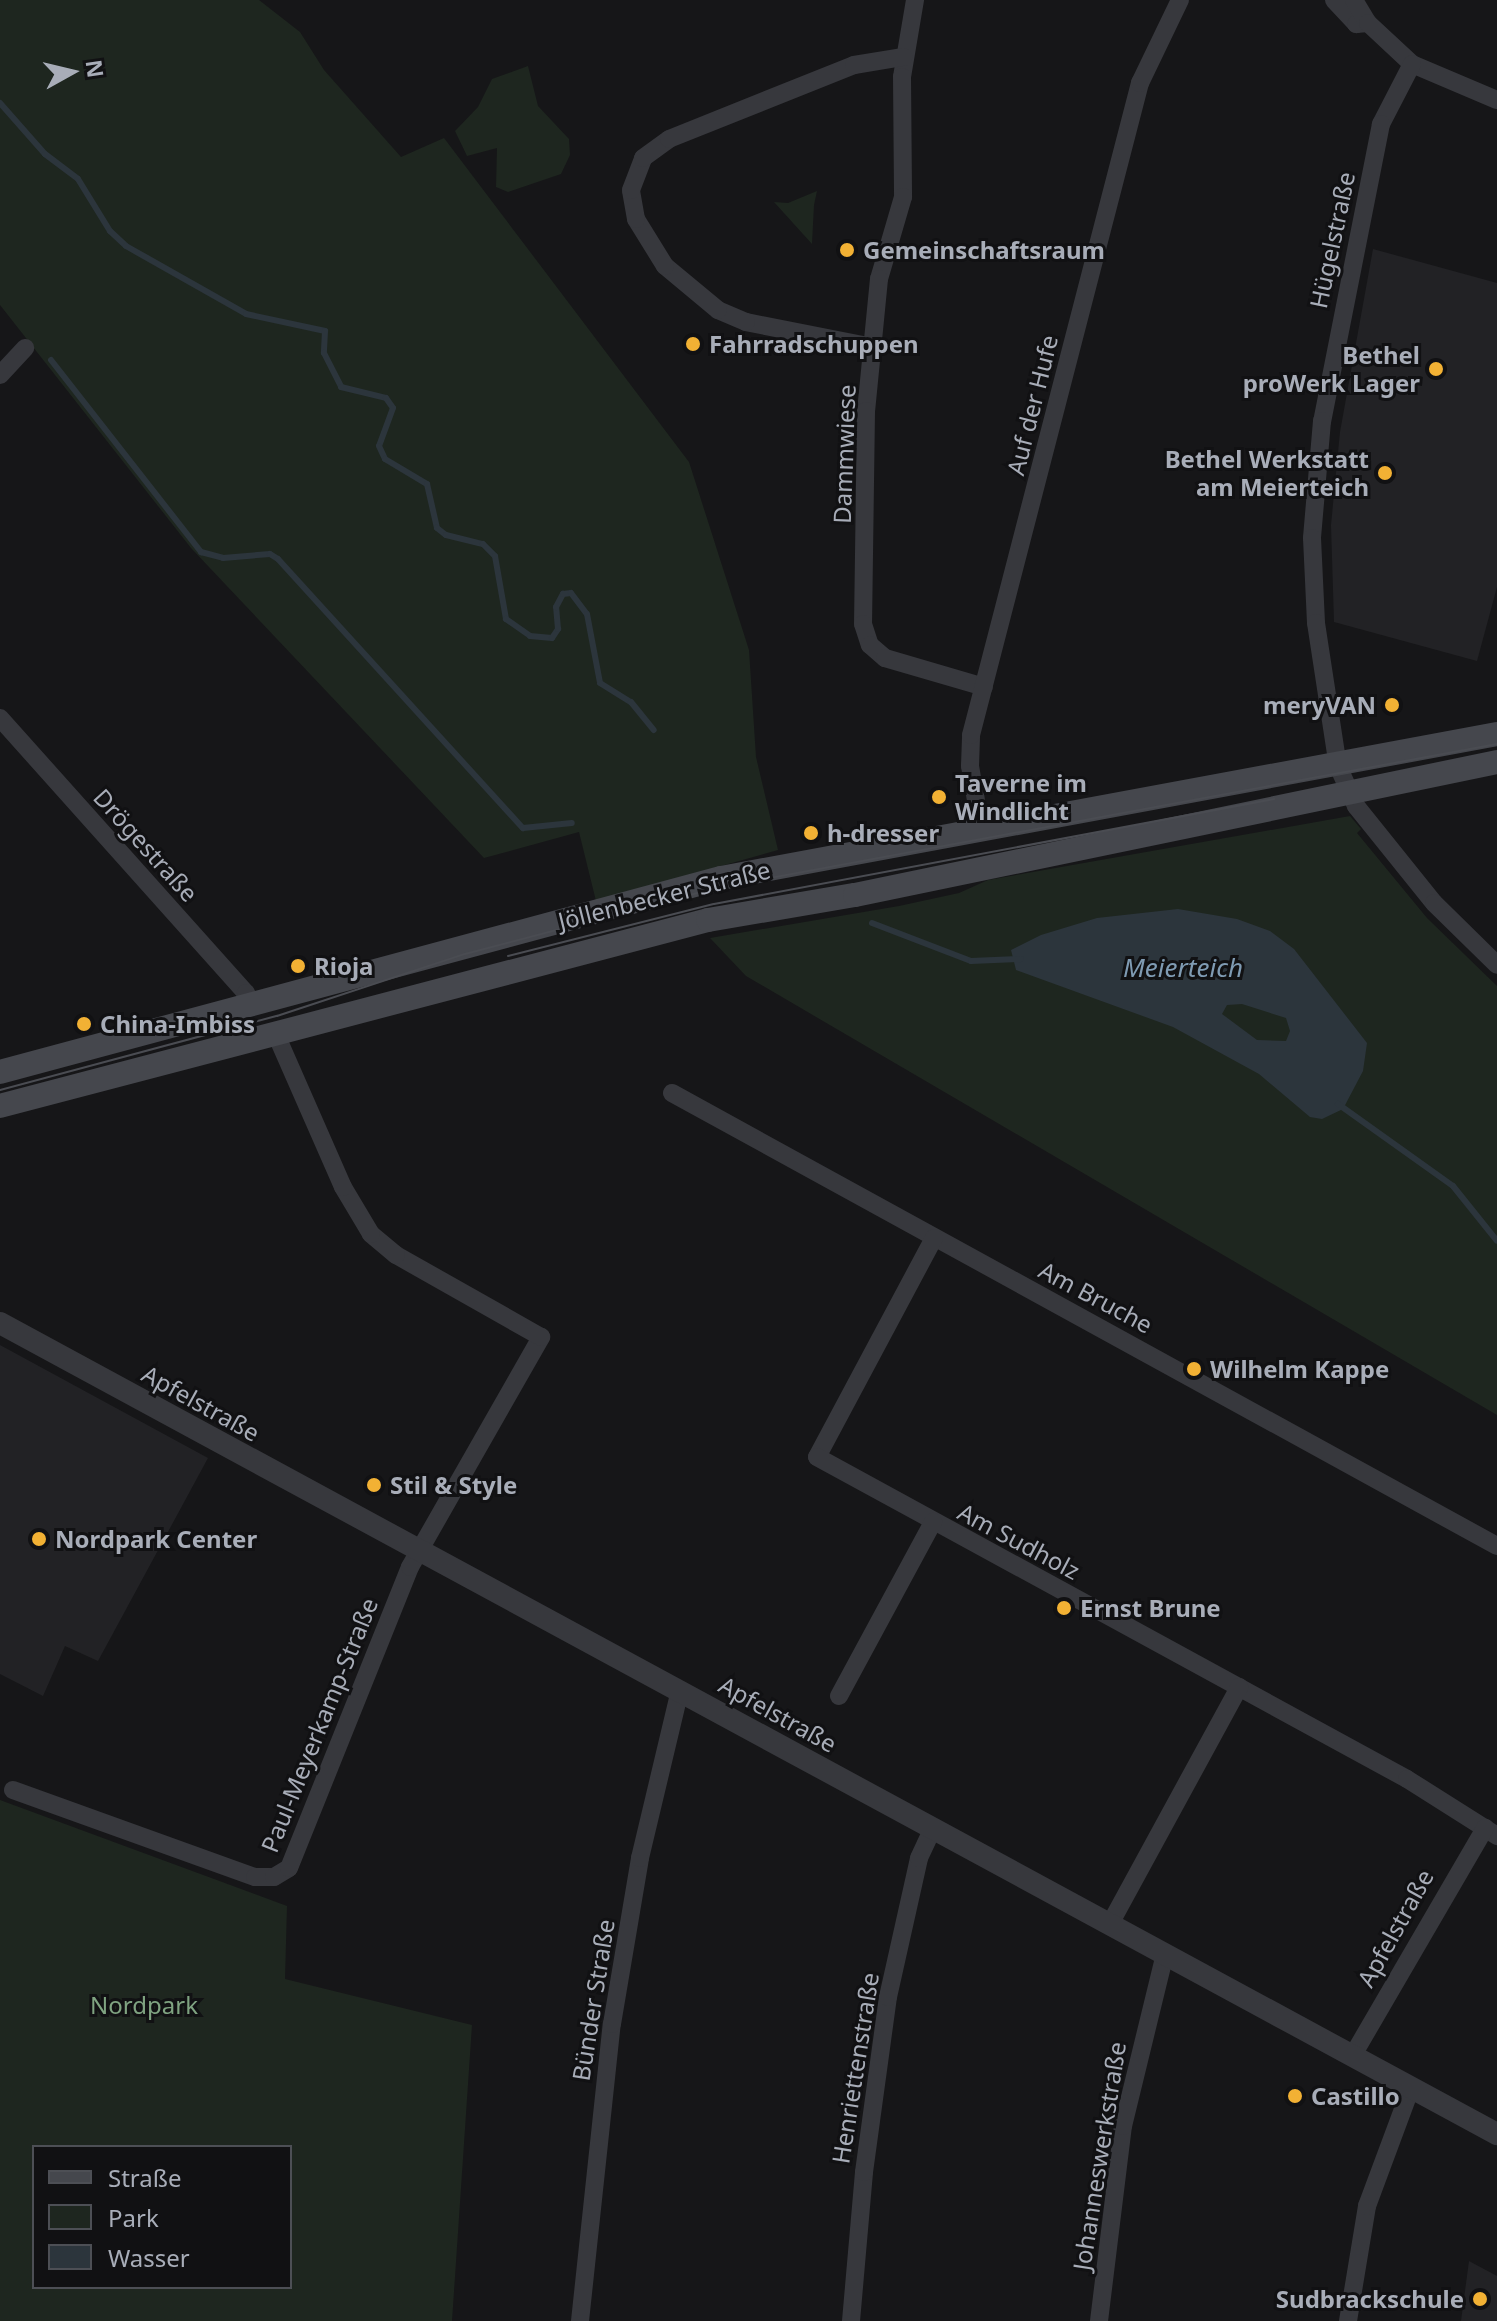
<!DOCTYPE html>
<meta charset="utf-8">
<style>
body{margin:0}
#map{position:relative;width:1497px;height:2321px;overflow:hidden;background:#161618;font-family:"Noto Sans",sans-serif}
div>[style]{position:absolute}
.built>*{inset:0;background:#222225}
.green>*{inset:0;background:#1e261f}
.water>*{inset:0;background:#2c353c}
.stream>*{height:6px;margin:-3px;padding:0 3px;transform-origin:3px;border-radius:3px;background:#2c353c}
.minor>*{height:18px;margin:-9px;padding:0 9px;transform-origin:9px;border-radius:9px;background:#37383d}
.tertiary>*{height:22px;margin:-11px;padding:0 11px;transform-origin:11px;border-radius:11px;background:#37383d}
.secondary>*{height:24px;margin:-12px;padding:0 12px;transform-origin:12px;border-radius:12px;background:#45474d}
.tram>*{height:2px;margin:-1px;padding:0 1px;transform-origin:1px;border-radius:1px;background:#4a4c52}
.dots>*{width:22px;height:22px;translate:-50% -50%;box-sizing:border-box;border:4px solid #111113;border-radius:50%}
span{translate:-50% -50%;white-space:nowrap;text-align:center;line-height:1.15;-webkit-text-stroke:6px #111113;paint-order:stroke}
.street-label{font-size:24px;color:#a8adb8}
.poi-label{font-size:24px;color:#a8adb8;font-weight:700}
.left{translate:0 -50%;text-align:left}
.right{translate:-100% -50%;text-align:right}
.park-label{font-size:24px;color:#7fa381}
.water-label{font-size:26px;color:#7f9bb3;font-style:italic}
.legend{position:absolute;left:32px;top:2145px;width:260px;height:144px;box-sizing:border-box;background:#111113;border:2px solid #4d4f55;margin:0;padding:10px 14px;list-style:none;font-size:24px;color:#a8adb8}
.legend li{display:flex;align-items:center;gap:16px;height:40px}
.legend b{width:40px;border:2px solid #4d4f55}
.north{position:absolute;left:32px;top:32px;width:80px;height:80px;-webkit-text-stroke:6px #111113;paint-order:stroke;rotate:82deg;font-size:22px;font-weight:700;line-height:32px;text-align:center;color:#a8adb8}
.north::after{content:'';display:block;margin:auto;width:28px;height:36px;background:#a8adb8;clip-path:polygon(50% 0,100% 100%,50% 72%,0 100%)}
</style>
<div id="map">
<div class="built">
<i style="clip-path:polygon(1373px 249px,1497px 283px,1497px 587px,1477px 661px,1334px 622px,1331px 525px,1340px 432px)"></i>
<i style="clip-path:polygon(0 1345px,208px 1458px,98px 1661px,65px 1646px,43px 1696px,0 1674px)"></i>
<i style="clip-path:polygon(1469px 2261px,1497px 2276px,1497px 2321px,1461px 2321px)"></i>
</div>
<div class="green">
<i style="clip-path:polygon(0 0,259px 0,300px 32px,324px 70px,401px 157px,444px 138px,689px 462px,749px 650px,756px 757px,778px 850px,596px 901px,579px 832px,484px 858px,191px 548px,0 305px)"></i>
<i style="clip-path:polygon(528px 66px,538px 106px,569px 139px,570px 155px,561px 174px,508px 192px,496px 187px,497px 148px,467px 156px,455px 131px,478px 107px,492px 79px)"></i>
<i style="clip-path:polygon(817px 191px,814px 205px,812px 244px,774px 202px,788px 203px)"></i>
<i style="clip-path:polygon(1350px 816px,1361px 829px,1357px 833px,1427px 918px,1497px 986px,1497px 1415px,746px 976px,710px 938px,899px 906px,959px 893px,988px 880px)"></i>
<i style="clip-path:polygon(evenodd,0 1800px,287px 1906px,285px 1979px,472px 2025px,452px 2321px,0 2321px,0 1800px,34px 2147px,290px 2147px,290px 2287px,34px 2287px,34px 2147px)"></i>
</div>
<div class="water">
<i style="clip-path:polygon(evenodd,1178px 909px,1237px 919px,1270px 931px,1294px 949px,1367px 1043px,1363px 1071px,1343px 1109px,1322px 1119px,1310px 1117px,1259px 1074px,1173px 1027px,1016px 970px,1011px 950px,1041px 935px,1097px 918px,1178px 909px,1242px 1004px,1286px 1018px,1290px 1031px,1286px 1041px,1257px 1040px,1222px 1014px,1227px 1005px,1242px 1004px)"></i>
</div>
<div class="stream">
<i style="left:0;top:103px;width:68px;rotate:48.6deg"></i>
<i style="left:45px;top:154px;width:41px;rotate:37.1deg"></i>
<i style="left:78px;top:179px;width:61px;rotate:58.4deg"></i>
<i style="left:110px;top:231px;width:22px;rotate:43deg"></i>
<i style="left:126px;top:246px;width:138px;rotate:29.5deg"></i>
<i style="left:246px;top:314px;width:81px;rotate:12.1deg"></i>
<i style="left:325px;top:331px;width:22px;rotate:93deg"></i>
<i style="left:324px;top:353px;width:38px;rotate:63deg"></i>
<i style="left:341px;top:387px;width:46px;rotate:13.7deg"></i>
<i style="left:386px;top:398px;width:12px;rotate:55deg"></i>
<i style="left:393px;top:408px;width:40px;rotate:110.2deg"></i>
<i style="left:379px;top:446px;width:14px;rotate:65deg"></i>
<i style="left:385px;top:459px;width:49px;rotate:30.8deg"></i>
<i style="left:427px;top:484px;width:45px;rotate:77.2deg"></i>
<i style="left:437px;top:528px;width:11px;rotate:38deg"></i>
<i style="left:446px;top:535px;width:38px;rotate:14deg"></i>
<i style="left:483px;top:544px;width:17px;rotate:45deg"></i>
<i style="left:495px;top:556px;width:64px;rotate:80.1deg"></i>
<i style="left:506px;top:619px;width:29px;rotate:35deg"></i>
<i style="left:530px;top:636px;width:22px;rotate:5deg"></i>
<i style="left:552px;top:638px;width:11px;rotate:-56deg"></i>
<i style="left:558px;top:629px;width:22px;rotate:-95deg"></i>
<i style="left:556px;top:607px;width:15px;rotate:-62deg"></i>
<i style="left:563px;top:594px;width:8px;rotate:-7deg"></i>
<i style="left:571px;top:593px;width:26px;rotate:53deg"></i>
<i style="left:587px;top:614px;width:70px;rotate:79.3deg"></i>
<i style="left:600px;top:683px;width:36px;rotate:32deg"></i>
<i style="left:631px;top:702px;width:36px;rotate:51deg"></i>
<i style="left:51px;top:360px;width:244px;rotate:52deg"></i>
<i style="left:201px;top:552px;width:23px;rotate:15deg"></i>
<i style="left:223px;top:558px;width:47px;rotate:-4.9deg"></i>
<i style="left:270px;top:554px;width:9px;rotate:32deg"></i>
<i style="left:278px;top:559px;width:364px;rotate:47.7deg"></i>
<i style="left:523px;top:828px;width:49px;rotate:-5.8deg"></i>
<i style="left:872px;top:923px;width:106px;rotate:21deg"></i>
<i style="left:971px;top:961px;width:50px;rotate:-2.3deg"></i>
<i style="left:1338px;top:1104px;width:141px;rotate:35.5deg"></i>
<i style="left:1453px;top:1186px;width:70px;rotate:51.3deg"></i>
</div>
<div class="minor">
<i style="left:915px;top:0;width:78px;rotate:99.6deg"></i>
<i style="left:902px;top:77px;width:120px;rotate:89.5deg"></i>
<i style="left:903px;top:197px;width:85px;rotate:106.3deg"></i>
<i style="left:879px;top:279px;width:133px;rotate:95.6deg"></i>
<i style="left:866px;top:411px;width:213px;rotate:90.8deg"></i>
<i style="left:863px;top:624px;width:22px;rotate:72deg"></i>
<i style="left:870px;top:645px;width:20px;rotate:41deg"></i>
<i style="left:885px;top:658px;width:103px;rotate:16.3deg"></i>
<i style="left:1334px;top:0;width:33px;rotate:47deg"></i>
<i style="left:1356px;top:24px;width:12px;rotate:-5deg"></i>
<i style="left:1354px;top:0;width:27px;rotate:59deg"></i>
<i style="left:1368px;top:23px;width:60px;rotate:43deg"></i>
<i style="left:1412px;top:64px;width:92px;rotate:23deg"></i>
<i style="left:1412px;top:64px;width:68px;rotate:117.3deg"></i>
<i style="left:1381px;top:124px;width:303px;rotate:101.2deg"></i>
<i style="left:1322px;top:421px;width:117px;rotate:94.9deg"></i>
<i style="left:1312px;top:538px;width:85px;rotate:87.3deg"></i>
<i style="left:1316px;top:623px;width:145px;rotate:81.3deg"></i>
<i style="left:1338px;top:766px;width:44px;rotate:65.8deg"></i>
<i style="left:1356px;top:806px;width:124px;rotate:51.2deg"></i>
<i style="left:1434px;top:903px;width:88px;rotate:44.5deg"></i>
<i style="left:873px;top:347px;width:129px;rotate:-168.9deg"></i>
<i style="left:746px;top:322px;width:30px;rotate:-157deg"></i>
<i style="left:718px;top:310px;width:69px;rotate:-140.3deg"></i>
<i style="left:665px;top:266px;width:55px;rotate:-121.7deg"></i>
<i style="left:636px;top:219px;width:29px;rotate:-100deg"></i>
<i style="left:631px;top:190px;width:34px;rotate:-69deg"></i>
<i style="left:643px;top:158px;width:32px;rotate:-36deg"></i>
<i style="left:669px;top:139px;width:199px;rotate:-21.8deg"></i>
<i style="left:854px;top:65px;width:50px;rotate:-9.3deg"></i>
<i style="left:0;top:375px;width:37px;rotate:-47deg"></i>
<i style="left:0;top:718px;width:369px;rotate:48.2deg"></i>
<i style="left:246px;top:993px;width:15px;rotate:70deg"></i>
<i style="left:981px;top:829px;width:64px;rotate:-99.9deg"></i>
<i style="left:970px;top:766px;width:31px;rotate:-88deg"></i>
<i style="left:971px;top:735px;width:674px;rotate:-75.47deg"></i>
<i style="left:1140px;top:83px;width:92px;rotate:-64.3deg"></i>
<i style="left:672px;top:1093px;width:941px;rotate:28.77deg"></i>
<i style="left:934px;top:1238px;width:248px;rotate:118.1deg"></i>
<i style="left:817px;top:1457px;width:672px;rotate:28.62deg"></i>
<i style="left:1407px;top:1779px;width:107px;rotate:32.3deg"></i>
<i style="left:839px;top:1696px;width:198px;rotate:-61.6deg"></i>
<i style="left:13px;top:1790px;width:257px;rotate:19.8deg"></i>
<i style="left:255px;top:1877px;width:19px"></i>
<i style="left:274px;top:1877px;width:17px;rotate:-31deg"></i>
<i style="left:289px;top:1868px;width:324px;rotate:-68.1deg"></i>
<i style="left:410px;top:1567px;width:265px;rotate:-60.3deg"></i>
<i style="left:541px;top:1337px;width:167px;rotate:-150.5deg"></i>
<i style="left:396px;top:1255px;width:33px;rotate:-140deg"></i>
<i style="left:371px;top:1234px;width:55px;rotate:-120.8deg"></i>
<i style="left:343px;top:1187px;width:169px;rotate:-113.7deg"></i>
<i style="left:1110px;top:1924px;width:270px;rotate:-61.4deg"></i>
<i style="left:1353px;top:2055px;width:263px;rotate:-59.8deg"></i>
<i style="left:580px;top:2321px;width:299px;rotate:-83.9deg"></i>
<i style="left:612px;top:2024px;width:168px;rotate:-80.4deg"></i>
<i style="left:640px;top:1858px;width:173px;rotate:-76.6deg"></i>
<i style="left:851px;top:2321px;width:150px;rotate:-85deg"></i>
<i style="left:864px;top:2172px;width:177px;rotate:-82.2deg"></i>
<i style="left:888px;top:1997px;width:142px;rotate:-77.4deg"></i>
<i style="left:919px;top:1858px;width:33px;rotate:-65deg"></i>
<i style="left:1099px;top:2321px;width:196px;rotate:-83deg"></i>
<i style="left:1123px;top:2126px;width:177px;rotate:-76.3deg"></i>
<i style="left:1348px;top:2321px;width:117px;rotate:-80.6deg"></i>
<i style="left:1367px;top:2206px;width:126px;rotate:-69.6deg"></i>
</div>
<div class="tertiary">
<i style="left:0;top:1323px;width:1703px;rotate:28.45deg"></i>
</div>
<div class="secondary">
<i style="left:0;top:1072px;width:747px;rotate:-15.06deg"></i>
<i style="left:721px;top:878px;width:789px;rotate:-10.51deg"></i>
<i style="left:0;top:1106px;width:732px;rotate:-14.72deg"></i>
<i style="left:708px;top:920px;width:149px;rotate:-9.7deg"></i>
<i style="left:855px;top:895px;width:656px;rotate:-11.7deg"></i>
</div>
<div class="tram">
<i style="left:508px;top:956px;width:212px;rotate:-14.2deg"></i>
<i style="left:714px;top:904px;width:570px;rotate:-10.62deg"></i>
<i style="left:0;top:1090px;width:287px;rotate:-15deg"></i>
<i style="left:277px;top:1016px;width:198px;rotate:-18.3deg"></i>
<i style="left:465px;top:954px;width:265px;rotate:-14.7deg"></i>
<i style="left:721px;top:887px;width:789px;rotate:-10.44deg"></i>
</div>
<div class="dots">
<i style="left:847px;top:250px;background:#f2b134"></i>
<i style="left:693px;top:344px;background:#f2b134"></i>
<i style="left:1436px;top:369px;background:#f2b134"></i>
<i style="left:1385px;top:473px;background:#f2b134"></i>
<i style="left:1392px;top:705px;background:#f2b134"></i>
<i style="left:939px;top:797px;background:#f2b134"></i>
<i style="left:811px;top:833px;background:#f2b134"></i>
<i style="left:298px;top:966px;background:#f2b134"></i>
<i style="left:84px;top:1024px;background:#f2b134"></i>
<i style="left:1194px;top:1369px;background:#f2b134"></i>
<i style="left:374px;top:1485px;background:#f2b134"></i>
<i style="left:39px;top:1539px;background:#f2b134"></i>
<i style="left:1064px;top:1608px;background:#f2b134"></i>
<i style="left:1295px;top:2096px;background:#f2b134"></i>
<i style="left:1480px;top:2299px;background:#f2b134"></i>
</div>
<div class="street-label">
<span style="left:1332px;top:240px;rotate:-78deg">Hügelstraße</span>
<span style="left:1032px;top:405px;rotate:-76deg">Auf der Hufe</span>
<span style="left:844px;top:454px;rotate:-88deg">Dammwiese</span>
<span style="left:146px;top:845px;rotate:48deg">Drögestraße</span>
<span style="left:664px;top:895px;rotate:-14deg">Jöllenbecker Straße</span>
<span style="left:1096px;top:1297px;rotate:28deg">Am Bruche</span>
<span style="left:201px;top:1403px;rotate:29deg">Apfelstraße</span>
<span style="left:1019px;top:1541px;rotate:28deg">Am Sudholz</span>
<span style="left:778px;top:1714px;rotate:29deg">Apfelstraße</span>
<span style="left:319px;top:1725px;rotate:-68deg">Paul-Meyerkamp-Straße</span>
<span style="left:1395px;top:1928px;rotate:-61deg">Apfelstraße</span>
<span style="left:593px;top:2000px;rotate:-81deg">Bünder Straße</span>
<span style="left:855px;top:2068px;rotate:-81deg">Henriettenstraße</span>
<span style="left:1099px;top:2156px;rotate:-81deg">Johanneswerkstraße</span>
</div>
<div class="poi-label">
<span class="left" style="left:863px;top:250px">Gemeinschaftsraum</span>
<span class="left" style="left:709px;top:344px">Fahrradschuppen</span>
<span class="right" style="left:1420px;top:369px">Bethel<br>proWerk Lager</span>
<span class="right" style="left:1369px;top:473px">Bethel Werkstatt<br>am Meierteich</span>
<span class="right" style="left:1376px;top:705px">meryVAN</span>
<span class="left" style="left:955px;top:797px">Taverne im<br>Windlicht</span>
<span class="left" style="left:827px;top:833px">h-dresser</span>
<span class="left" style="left:314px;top:966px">Rioja</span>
<span class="left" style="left:100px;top:1024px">China-Imbiss</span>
<span class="left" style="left:1210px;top:1369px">Wilhelm Kappe</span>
<span class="left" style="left:390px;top:1485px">Stil &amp; Style</span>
<span class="left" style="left:55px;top:1539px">Nordpark Center</span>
<span class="left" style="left:1080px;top:1608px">Ernst Brune</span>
<span class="left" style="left:1311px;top:2096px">Castillo</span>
<span class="right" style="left:1464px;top:2299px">Sudbrackschule</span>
</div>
<div class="park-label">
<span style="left:144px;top:2005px">Nordpark</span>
</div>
<div class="water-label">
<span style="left:1183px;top:968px">Meierteich</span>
</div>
<ul class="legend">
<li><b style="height:10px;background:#45474d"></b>Straße</li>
<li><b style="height:22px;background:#1e261f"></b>Park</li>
<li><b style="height:22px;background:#2c353c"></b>Wasser</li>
</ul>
<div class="north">N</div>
</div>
